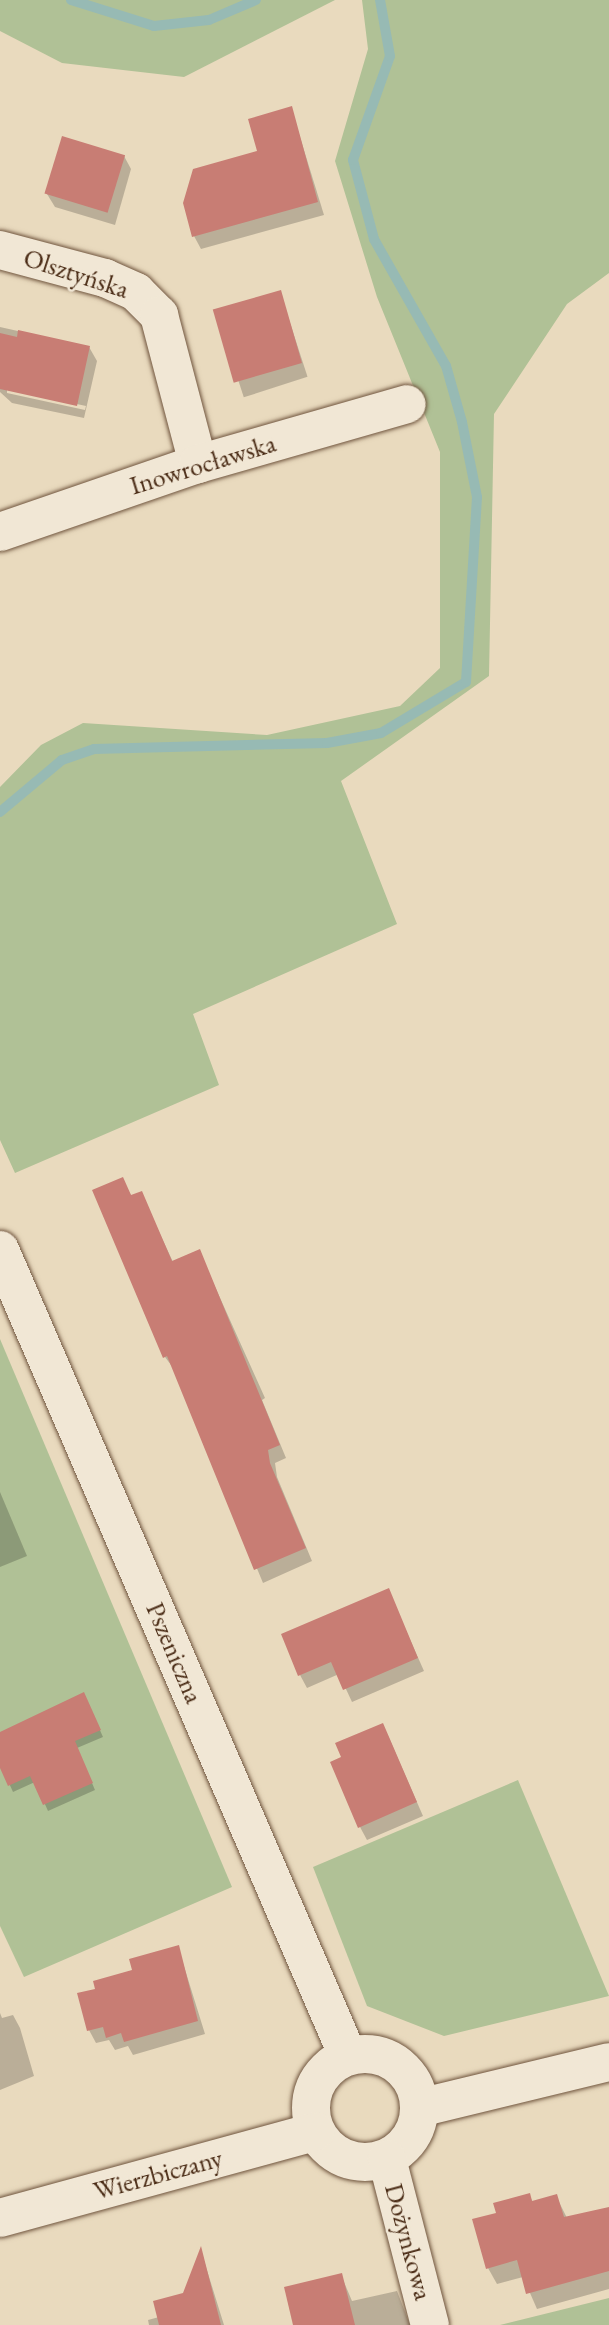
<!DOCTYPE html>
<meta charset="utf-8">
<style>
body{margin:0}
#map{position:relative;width:609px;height:2325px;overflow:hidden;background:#e9dabe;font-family:"EB Garamond",serif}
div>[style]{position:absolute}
.green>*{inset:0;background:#b0c196}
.shadow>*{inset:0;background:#0003;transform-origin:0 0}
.stream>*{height:10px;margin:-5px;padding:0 5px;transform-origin:5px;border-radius:5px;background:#97bab4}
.building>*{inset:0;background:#c87d74;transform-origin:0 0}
.roads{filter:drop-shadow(0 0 2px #70553e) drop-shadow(0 0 2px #70553e)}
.minor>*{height:38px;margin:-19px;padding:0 19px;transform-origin:19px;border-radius:19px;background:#f1e7d5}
.minor>.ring{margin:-19px;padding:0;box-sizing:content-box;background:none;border:38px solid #f1e7d5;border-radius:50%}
span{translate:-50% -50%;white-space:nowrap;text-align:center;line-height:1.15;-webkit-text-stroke:5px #f1e7d5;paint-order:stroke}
.street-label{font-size:26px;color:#482913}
</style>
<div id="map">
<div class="green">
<i style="clip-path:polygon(0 0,335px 0,184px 77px,62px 63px,0 31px)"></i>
<i style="clip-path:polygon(362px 0,609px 0,609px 273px,567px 304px,494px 414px,489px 676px,341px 781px,397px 924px,193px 1014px,219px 1085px,15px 1173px,0 1140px,0 787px,41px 745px,83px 723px,267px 735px,400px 706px,440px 668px,440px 452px,377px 297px,335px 161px,368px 49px)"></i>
<i style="clip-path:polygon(0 1339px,232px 1887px,24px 1977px,0 1926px)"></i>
<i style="clip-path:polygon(518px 1780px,609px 1996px,444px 2036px,367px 2006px,313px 1867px)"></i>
<i style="clip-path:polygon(609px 2298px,609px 2325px,500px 2325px)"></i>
</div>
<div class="shadow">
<i style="clip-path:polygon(291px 108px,324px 215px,201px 249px,194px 236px)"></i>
<i style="clip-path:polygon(124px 156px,131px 169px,115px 225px,55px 207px,47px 194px)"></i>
<i style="left:280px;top:292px;width:89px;height:67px;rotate:72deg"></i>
<i style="clip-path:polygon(evenodd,0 327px,89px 347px,97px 361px,84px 418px,12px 403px,0 392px,0 327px,7px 389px,86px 406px,85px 410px,7px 393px,7px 389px)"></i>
<i style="clip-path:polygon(122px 1179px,132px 1197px,141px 1193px,173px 1262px,199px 1251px,265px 1398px,262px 1400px,286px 1458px,275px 1463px,277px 1477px,312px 1561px,263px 1583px,174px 1369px,165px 1357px)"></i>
<i style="clip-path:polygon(0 1492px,27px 1556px,0 1567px)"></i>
<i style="clip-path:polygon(388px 1590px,424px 1671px,352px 1702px,339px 1674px,307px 1688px,300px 1675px)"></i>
<i style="clip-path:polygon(87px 1701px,103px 1737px,77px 1748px,95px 1790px,48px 1811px,35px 1782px,13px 1792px,0 1763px,0 1733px)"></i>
<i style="clip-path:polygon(389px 1738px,423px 1816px,367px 1840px,360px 1827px)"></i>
<i style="clip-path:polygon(178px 1947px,205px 2034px,133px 2055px,128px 2046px,115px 2050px,109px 2040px,96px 2043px,89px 2030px,97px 1990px)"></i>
<i style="clip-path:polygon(0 2013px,2px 2018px,13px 2015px,20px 2028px,34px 2076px,0 2090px)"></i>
<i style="clip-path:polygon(529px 2195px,533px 2202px,556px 2196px,567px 2218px,609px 2209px,609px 2289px,537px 2309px,523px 2277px,497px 2284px,488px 2268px,498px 2215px)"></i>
<i style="clip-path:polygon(201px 2251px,224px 2325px,149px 2325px,148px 2320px,159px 2317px,184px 2294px)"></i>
<i style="clip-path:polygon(341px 2275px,352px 2301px,397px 2291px,410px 2325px,295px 2325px)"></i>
</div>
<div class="stream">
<i style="left:71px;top:0;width:87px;rotate:17.4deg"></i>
<i style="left:154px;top:26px;width:55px;rotate:-6.2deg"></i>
<i style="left:209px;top:20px;width:51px;rotate:-23.1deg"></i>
<i style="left:0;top:812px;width:81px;rotate:-40deg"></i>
<i style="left:62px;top:760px;width:34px;rotate:-19deg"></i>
<i style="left:94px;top:749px;width:233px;rotate:-1.5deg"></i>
<i style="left:327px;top:743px;width:55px;rotate:-10.5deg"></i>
<i style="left:381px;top:733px;width:99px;rotate:-31deg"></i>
<i style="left:466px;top:682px;width:185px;rotate:-86.6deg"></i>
<i style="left:477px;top:497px;width:76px;rotate:-101.3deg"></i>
<i style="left:462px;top:422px;width:58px;rotate:-105.9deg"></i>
<i style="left:446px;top:366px;width:146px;rotate:-119.6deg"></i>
<i style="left:374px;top:239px;width:82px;rotate:-104.9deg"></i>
<i style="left:353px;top:160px;width:110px;rotate:-70.4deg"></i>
<i style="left:390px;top:56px;width:57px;rotate:-100.1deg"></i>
</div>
<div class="building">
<i style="clip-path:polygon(292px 106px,318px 202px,192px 237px,183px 203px,193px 169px,257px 151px,248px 119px)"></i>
<i style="left:62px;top:136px;width:66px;height:60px;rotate:17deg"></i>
<i style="left:281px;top:290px;width:76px;height:71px;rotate:74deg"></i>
<i style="clip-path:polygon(18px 330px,90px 346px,77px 406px,0 389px,0 333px,17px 337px)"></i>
<i style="clip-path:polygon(123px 1177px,131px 1195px,142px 1191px,172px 1261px,200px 1249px,280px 1445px,268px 1450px,270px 1463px,306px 1548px,254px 1570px,167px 1356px,163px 1358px,92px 1190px)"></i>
<i style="clip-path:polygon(389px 1588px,418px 1658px,343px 1690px,331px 1662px,298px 1676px,281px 1634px)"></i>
<i style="clip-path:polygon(84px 1692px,101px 1730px,75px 1741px,93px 1783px,43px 1805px,30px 1776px,8px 1786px,0 1768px,0 1732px)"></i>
<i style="clip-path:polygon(383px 1723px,417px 1802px,358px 1828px,330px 1762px,341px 1757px,335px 1743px)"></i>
<i style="clip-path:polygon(179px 1945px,198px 2021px,124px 2042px,121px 2033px,106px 2038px,103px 2027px,87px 2031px,77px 1993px,95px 1989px,93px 1981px,132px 1970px,129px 1959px)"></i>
<i style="clip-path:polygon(530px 2193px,532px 2201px,557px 2194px,564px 2217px,609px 2207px,609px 2271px,526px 2294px,517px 2260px,486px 2269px,472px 2219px,496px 2213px,493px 2203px)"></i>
<i style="clip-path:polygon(201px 2246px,221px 2325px,159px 2325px,153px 2301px,183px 2293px)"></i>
<i style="clip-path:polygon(342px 2273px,355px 2325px,293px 2325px,284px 2287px)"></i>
</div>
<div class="roads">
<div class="minor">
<i style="left:0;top:250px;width:109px;rotate:14.9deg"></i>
<i style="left:105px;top:278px;width:34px;rotate:24deg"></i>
<i style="left:136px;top:292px;width:33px;rotate:45deg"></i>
<i style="left:159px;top:315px;width:154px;rotate:75.3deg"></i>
<i style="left:0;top:532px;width:209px;rotate:-19deg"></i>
<i style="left:198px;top:464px;width:217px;rotate:-16deg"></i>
<i style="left:0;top:1250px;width:878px;rotate:66.65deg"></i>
<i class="ring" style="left:311px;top:2054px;width:70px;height:70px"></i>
<i style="left:419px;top:2108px;width:195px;rotate:-13.6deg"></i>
<i style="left:387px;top:2159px;width:171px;rotate:75.5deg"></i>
<i style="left:0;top:2218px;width:327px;rotate:-15.3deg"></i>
</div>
</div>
<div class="street-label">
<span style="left:76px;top:274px;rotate:18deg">Olsztyńska</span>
<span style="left:203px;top:465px;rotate:-17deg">Inowrocławska</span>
<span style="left:174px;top:1653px;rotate:67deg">Pszeniczna</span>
<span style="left:158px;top:2175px;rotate:-15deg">Wierzbiczany</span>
<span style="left:408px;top:2242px;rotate:75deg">Dożynkowa</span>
</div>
</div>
